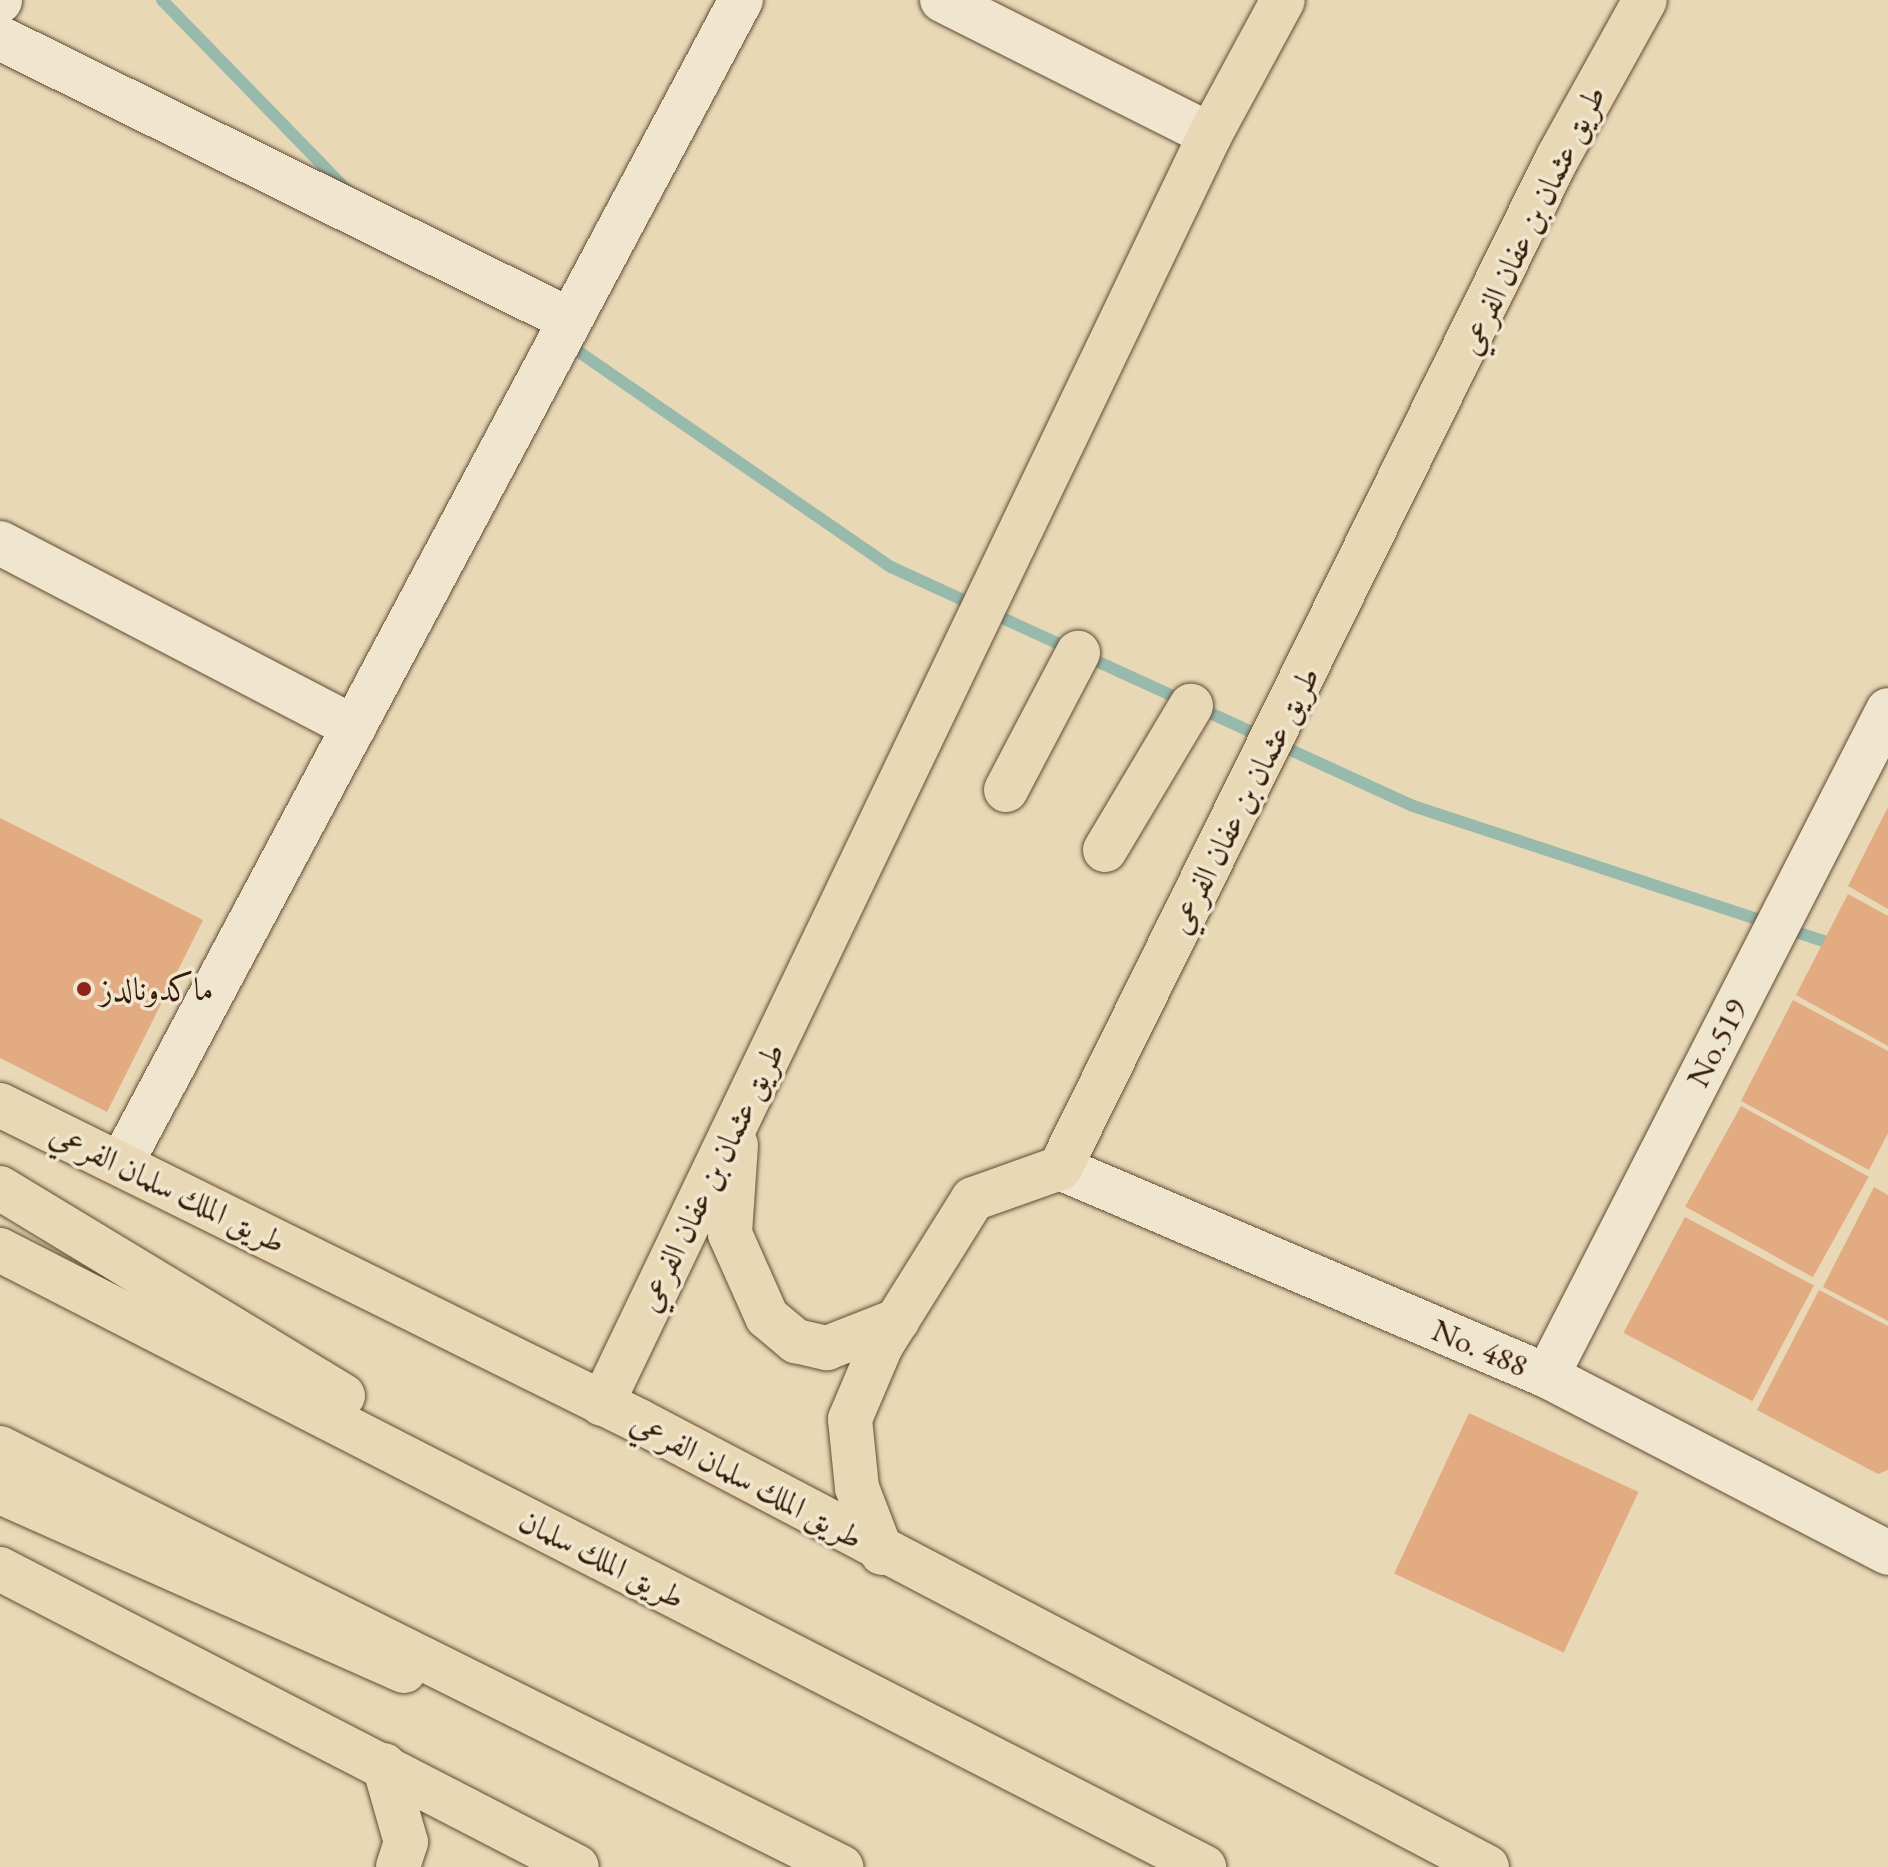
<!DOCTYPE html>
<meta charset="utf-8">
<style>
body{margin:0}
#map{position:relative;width:1888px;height:1867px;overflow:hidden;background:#e8d8b5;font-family:"EB Garamond",Amiri,serif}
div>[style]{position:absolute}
.stream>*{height:12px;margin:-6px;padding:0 6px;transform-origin:6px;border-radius:6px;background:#97baad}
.building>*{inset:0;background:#e2ab82;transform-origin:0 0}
.roads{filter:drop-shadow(0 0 2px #634b34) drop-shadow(0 0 2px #634b34)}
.minor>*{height:44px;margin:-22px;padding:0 22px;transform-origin:22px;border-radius:22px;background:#f0e6cf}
.major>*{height:44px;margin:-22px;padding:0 22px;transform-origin:22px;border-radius:22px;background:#e8d8b5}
.highway>*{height:44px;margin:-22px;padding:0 22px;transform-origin:22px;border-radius:22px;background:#e8d8b5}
.dots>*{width:22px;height:22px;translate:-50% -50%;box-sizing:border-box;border:4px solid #f0e6cf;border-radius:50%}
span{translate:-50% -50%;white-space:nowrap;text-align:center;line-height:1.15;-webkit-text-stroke:7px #f0e6cf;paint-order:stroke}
.street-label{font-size:32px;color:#371c09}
.poi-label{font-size:32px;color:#371c09}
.left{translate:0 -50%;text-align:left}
</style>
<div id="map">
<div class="stream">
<i style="left:162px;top:0;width:265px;rotate:45.8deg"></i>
<i style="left:566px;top:343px;width:395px;rotate:34.6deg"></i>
<i style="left:891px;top:567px;width:574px;rotate:24.6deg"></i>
<i style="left:1413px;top:806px;width:448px;rotate:18.2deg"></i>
</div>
<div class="building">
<i style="clip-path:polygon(1888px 807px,1888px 909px,1848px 886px)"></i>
<i style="clip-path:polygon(0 818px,203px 920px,107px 1112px,0 1058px)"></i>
<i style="clip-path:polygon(1848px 894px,1888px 916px,1888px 1046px,1796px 995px)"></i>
<i style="clip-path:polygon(1793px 1000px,1888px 1051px,1888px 1133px,1869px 1170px,1741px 1101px)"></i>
<i style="left:1741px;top:1106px;width:146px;height:115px;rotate:29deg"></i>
<i style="clip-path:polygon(1874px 1187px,1888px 1195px,1888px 1321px,1823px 1287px)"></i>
<i style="left:1685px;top:1217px;width:146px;height:131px;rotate:28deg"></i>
<i style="clip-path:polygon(1819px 1290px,1888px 1326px,1888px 1470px,1878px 1474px,1757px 1410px)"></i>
<i style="left:1469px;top:1413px;width:187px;height:177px;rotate:25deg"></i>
</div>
<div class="roads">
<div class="minor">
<i style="left:942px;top:0;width:300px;rotate:26.7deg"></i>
<i style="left:0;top:1px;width:1px;rotate:-90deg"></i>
<i style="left:0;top:38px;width:636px;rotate:26.32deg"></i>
<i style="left:0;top:543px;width:399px;rotate:27.5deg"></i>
<i style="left:121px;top:1164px;width:1319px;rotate:-61.96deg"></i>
<i style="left:1060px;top:1168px;width:530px;rotate:23.13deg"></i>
<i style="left:1547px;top:1376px;width:384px;rotate:27.4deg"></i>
<i style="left:1547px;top:1376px;width:748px;rotate:-62.89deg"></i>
</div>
<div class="major">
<i style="left:1006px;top:790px;width:155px;rotate:-62.3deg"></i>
<i style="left:1105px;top:850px;width:168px;rotate:-59.2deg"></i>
<i style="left:0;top:1105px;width:713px;rotate:26.31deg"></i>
<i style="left:639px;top:1421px;width:958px;rotate:27.74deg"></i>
<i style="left:736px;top:1145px;width:89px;rotate:93.9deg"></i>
<i style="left:730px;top:1234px;width:91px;rotate:66deg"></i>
<i style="left:767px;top:1317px;width:38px;rotate:40deg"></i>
<i style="left:796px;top:1341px;width:32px;rotate:13deg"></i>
<i style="left:827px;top:1348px;width:76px;rotate:-21.5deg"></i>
<i style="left:602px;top:1404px;width:1407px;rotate:-64.4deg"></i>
<i style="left:1210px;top:135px;width:153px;rotate:-61.6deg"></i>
<i style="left:0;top:1492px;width:442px;rotate:23.9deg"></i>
<i style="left:882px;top:1553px;width:70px;rotate:-111deg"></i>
<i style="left:857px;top:1488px;width:69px;rotate:-95.8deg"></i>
<i style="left:850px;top:1419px;width:79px;rotate:-67deg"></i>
<i style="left:881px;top:1346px;width:173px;rotate:-58deg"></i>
<i style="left:973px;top:1199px;width:92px;rotate:-19.6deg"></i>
<i style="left:1060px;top:1168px;width:1127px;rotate:-63.78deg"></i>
<i style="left:1558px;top:157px;width:179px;rotate:-61deg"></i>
<i style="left:0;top:1569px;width:649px;rotate:27.31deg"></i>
<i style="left:384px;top:1765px;width:80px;rotate:74.1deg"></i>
<i style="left:406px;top:1842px;width:26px;rotate:108deg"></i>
</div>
<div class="highway">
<i style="left:0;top:1188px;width:401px;rotate:31.2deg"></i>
<i style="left:0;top:1250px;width:1353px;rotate:27.13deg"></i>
<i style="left:0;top:1448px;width:940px;rotate:26.48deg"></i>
</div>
</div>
<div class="dots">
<i style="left:84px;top:989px;background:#8f2418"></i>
</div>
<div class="street-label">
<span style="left:1532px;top:220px;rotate:-64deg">طريق عثمان بن عفان الفرعي</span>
<span style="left:1244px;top:800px;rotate:-63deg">طريق عثمان بن عفان الفرعي</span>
<span style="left:1717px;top:1043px;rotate:-63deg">No.519</span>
<span style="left:711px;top:1177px;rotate:-64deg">طريق عثمان بن عفان الفرعي</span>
<span style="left:168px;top:1188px;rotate:26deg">طريق الملك سلمان الفرعي</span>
<span style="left:1480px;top:1348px;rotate:23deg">No. 488</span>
<span style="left:747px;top:1480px;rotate:28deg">طريق الملك سلمان الفرعي</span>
<span style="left:602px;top:1559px;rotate:27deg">طريق الملك سلمان</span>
</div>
<div class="poi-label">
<span class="left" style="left:100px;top:989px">ماكدونالدز</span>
</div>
</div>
